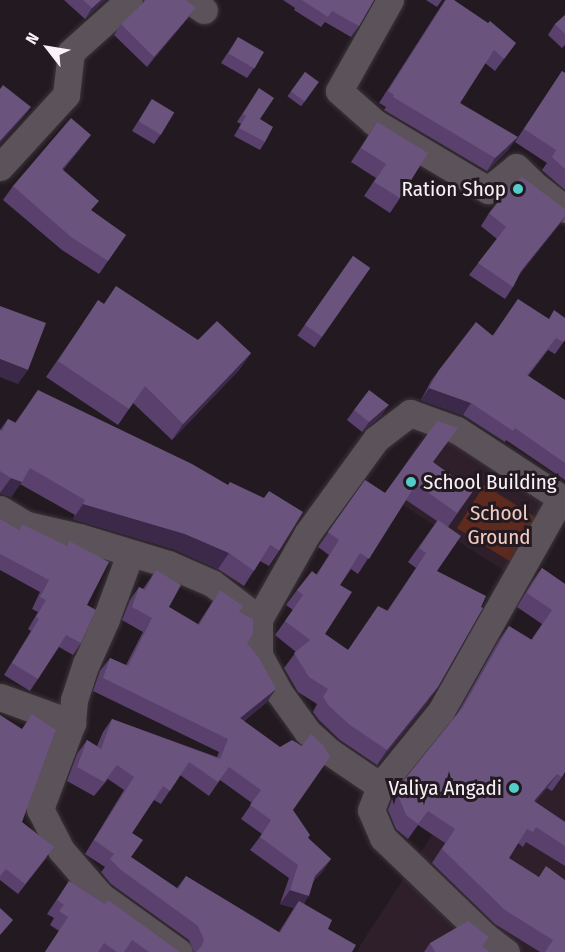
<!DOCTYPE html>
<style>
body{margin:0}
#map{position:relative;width:565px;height:952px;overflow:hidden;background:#231a21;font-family:"Fira Sans Condensed",sans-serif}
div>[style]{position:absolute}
.built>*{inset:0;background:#2e1f2a;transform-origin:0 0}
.green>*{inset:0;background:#5d2a1d;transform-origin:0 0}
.roads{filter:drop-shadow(0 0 2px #3b3439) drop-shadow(0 0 2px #3b3439)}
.minor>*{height:27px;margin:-13.5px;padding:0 13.5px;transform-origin:13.5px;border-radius:13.5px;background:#5c5259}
.wall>*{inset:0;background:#59406d;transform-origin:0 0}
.shaded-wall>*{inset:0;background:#3c2949}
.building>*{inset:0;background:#6a537c;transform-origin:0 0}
.dots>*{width:16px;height:16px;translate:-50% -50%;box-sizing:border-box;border:3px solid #231a21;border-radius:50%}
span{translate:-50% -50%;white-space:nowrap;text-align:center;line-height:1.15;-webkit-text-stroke:6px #231a21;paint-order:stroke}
.poi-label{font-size:21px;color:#f8f1f6}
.right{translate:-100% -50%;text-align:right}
.left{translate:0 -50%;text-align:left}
.park-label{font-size:21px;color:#f2cbc1}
.north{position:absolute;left:18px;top:18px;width:60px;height:60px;-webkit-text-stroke:4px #231a21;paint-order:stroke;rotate:301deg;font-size:16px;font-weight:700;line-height:24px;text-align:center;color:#f8f1f6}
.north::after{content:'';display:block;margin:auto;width:21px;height:27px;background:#f8f1f6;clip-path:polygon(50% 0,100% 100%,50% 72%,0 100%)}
</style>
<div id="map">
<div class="built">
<i style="left:430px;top:425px;width:148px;height:82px;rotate:33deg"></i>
<i style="clip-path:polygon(565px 631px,565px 952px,357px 952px,361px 944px)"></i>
</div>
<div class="green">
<i style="left:484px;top:485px;width:68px;height:51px;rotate:32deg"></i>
</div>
<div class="roads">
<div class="minor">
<i style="left:189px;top:0;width:18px;rotate:34deg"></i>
<i style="left:390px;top:0;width:104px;rotate:119.3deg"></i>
<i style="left:339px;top:91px;width:47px;rotate:41.5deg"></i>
<i style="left:374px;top:122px;width:133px;rotate:30.8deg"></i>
<i style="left:488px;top:190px;width:36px;rotate:-39deg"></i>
<i style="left:516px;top:167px;width:29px;rotate:44deg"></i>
<i style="left:537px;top:187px;width:36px;rotate:38deg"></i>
<i style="left:0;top:167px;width:98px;rotate:-47.5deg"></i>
<i style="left:66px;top:95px;width:43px;rotate:-83.4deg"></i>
<i style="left:71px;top:52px;width:78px;rotate:-41.9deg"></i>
<i style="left:0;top:509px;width:31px;rotate:31deg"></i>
<i style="left:27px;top:525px;width:53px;rotate:13deg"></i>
<i style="left:79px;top:537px;width:93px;rotate:16.9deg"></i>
<i style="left:168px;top:564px;width:48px;rotate:23.4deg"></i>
<i style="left:212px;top:583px;width:58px;rotate:37.3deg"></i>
<i style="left:0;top:697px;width:77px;rotate:19.9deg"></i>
<i style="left:72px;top:723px;width:92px;rotate:110.4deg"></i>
<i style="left:40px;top:809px;width:46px;rotate:62.9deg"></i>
<i style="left:61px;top:850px;width:61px;rotate:49deg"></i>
<i style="left:101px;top:896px;width:96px;rotate:35.7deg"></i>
<i style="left:72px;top:723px;width:23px;rotate:-85deg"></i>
<i style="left:74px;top:700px;width:38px;rotate:-72deg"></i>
<i style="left:86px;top:664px;width:49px;rotate:-66deg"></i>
<i style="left:106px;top:619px;width:69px;rotate:-69.7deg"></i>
<i style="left:380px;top:786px;width:60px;rotate:-145.8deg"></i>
<i style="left:330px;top:752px;width:31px;rotate:-138deg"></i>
<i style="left:307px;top:731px;width:48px;rotate:-125.7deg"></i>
<i style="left:279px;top:692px;width:42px;rotate:-118.4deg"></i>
<i style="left:259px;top:655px;width:36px;rotate:-90deg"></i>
<i style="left:259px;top:619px;width:98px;rotate:-60.5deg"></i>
<i style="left:307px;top:534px;width:117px;rotate:-54deg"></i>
<i style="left:376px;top:439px;width:43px;rotate:-37.4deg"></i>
<i style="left:410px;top:413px;width:50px;rotate:19.9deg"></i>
<i style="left:457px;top:430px;width:124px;rotate:33.2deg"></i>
<i style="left:506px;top:952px;width:26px;rotate:-143deg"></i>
<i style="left:485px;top:936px;width:141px;rotate:-136.1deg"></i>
<i style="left:383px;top:838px;width:30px;rotate:-113deg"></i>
<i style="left:371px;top:810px;width:26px;rotate:-69deg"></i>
<i style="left:380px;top:786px;width:97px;rotate:-50.9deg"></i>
<i style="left:441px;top:711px;width:244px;rotate:-60.6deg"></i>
<i style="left:561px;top:498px;width:4px;rotate:14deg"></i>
</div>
</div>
<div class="wall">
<i style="clip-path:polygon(64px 0,105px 0,85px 19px)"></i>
<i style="clip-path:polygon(144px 0,186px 0,188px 18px,147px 67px,114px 35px,121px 24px,144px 2px)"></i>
<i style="clip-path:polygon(283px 0,374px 0,359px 26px,351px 37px,325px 22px,321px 27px,294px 10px,295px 8px)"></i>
<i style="clip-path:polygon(426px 0,442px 0,437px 7px)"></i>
<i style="clip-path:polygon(445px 0,516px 43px,495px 71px,485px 63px,460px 103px,509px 149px,487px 171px,384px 110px,386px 107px,379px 103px)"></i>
<i style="clip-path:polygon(565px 15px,565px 45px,562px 48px,548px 35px,555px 24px)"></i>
<i style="clip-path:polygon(238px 37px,254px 68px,247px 78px,221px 63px)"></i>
<i style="clip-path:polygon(562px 71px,565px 73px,565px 190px,542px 170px,547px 163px,515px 142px)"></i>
<i style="left:305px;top:72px;width:17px;height:30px;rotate:36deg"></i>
<i style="clip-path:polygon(259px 88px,260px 119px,265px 142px,260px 150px,234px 136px,241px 124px,237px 122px)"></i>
<i style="clip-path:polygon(152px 99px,161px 134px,154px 144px,132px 131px)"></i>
<i style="clip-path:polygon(377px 122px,400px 198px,390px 213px,364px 196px,376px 178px,351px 162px)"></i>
<i style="clip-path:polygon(81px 148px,63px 170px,92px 211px,126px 235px,99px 274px,62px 250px,3px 200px,13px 186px)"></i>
<i style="clip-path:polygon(489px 213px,565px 217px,519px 275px,513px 287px,505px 299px,469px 275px,497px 239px,481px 226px)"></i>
<i style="left:353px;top:256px;width:21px;height:97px;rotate:35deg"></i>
<i style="clip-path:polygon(518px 299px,565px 340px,555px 354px,548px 350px,528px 376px,565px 400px,565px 480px,506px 440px,505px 442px,463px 415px,421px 400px,431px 381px,439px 370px,493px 335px)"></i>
<i style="clip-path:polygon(103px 304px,198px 340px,251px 353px,239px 370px,172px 440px,133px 403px,118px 425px,46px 377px,87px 317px)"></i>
<i style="clip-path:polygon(38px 390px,279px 551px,269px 566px,260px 561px,244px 586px,218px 569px,174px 549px,73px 519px,75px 515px,20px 484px,11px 497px,0 493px,0 430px,8px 419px,15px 423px)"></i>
<i style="clip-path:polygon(354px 410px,382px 415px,362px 432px,347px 420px)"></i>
<i style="clip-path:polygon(evenodd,433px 463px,473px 491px,448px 527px,437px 571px,428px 702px,377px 765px,340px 740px,319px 720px,313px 712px,317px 704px,298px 692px,284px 668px,296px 652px,275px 635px,293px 610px,286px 605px,297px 590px,316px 575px,329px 555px,318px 547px,365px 480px,385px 493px,433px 463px,406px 500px,437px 521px,408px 562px,416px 568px,387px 611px,348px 650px,325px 634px,340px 585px,351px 569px,358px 574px,406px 500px)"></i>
<i style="clip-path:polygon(0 519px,18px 530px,22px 524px,66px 546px,69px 541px,87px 605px,81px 643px,73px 655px,59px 647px,30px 691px,4px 675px,31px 631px,28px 629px,38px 612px,32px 609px,40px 592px,0 570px)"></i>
<i style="clip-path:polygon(542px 568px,565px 584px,562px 777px,552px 791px,547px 788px,535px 802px,565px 822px,565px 866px,526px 842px,523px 847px,518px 843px,509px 858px,565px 952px,540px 952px,495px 924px,432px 863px,445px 843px,418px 825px,408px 839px,396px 829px,388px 810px,394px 794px,404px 780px,457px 714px,499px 640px,509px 626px,531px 640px,542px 624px,517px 607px,532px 582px)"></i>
<i style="clip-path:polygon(evenodd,156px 570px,169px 607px,198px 624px,220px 590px,239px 612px,247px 643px,267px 702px,244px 721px,308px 838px,331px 859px,322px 872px,313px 881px,304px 904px,328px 929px,352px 952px,194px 952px,189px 940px,111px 884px,101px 872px,105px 867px,85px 854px,124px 790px,108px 779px,94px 796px,67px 781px,77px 754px,87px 740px,97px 746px,103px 732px,112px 719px,217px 757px,219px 752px,93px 691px,100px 671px,110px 658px,126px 665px,143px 632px,122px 620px,130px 600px,139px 587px,143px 589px,156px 570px,180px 775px,209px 796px,220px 780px,252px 803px,241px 819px,262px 834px,250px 850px,289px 878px,280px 904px,294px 908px,279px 932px,186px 876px,177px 888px,131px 857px,132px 833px,154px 800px,161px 804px,180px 775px)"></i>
<i style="clip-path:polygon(0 715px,22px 822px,47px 857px,18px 894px,0 880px)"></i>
<i style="clip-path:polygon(69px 881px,180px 952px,183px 952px,45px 952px,59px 931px,50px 925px,54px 918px,47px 914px)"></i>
<i style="clip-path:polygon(430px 943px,483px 947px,490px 952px,424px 952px)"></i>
</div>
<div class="shaded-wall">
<i style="clip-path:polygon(101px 0,105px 0,85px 19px,92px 8px)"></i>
<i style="clip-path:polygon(196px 8px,188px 18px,147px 67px,154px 57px)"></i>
<i style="clip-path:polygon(31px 107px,22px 119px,0 144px,0 141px)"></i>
<i style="clip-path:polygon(91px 135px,81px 148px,52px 182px,62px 169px)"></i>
<i style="clip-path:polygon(518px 137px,509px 149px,487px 171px,495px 158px)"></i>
<i style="clip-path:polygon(565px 217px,560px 224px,513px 283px,521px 271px)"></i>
<i style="clip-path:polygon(251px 353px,239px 370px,172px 440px,183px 424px)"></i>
<i style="clip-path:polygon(0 359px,28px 370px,18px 384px,0 377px)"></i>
<i style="clip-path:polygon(429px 388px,471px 403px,463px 415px,421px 400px)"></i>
<i style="clip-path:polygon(389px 405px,382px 415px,362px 432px,369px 422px)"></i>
<i style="clip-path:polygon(11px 478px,22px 482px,11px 497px,0 493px)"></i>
<i style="clip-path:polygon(83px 504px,185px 534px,229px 553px,218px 569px,174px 549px,73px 519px)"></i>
<i style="clip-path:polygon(438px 687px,428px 702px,377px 765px,387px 750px)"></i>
<i style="clip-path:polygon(276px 689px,267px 702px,230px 732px,240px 718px)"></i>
<i style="clip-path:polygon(557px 774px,547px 788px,524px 816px,534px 801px)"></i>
<i style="clip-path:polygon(331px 859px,322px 872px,306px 890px,315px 876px)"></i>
<i style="clip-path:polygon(290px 890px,309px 896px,299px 910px,299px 901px,294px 908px,280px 904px)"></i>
</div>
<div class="building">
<i style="clip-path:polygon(83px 0,101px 0,92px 8px)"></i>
<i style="clip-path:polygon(146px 0,186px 0,196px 8px,154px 57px,121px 24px)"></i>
<i style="clip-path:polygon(302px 0,374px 0,359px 26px,332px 11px,328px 17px)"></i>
<i style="clip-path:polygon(446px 0,454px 0,488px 23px,490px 21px,516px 43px,504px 59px,494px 50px,460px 103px,518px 137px,495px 158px,393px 97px,394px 95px,388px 91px)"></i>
<i style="clip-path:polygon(565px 15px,565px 34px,555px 24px)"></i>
<i style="left:238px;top:37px;width:30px;height:19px;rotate:30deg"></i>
<i style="clip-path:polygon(562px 71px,565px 73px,565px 169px,552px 157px,556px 150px,524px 129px)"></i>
<i style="left:305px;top:72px;width:17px;height:24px;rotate:36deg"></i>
<i style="clip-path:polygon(3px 85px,31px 107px,0 141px,0 89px)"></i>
<i style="clip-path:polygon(259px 88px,274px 98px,260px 119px,273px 127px,265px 142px,239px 128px,246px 116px,243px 114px)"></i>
<i style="left:152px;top:99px;width:26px;height:26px;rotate:31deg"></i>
<i style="clip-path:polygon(71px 118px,91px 135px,62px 169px,99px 201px,91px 210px,126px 235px,108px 261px,71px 237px,13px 186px)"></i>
<i style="clip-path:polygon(377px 122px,428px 153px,400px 198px,374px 182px,386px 164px,361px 148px)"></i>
<i style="clip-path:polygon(522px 177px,565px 209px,565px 216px,521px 271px,513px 287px,478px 263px,506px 227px,489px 213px,510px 187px)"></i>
<i style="left:353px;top:256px;width:21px;height:84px;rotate:35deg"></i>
<i style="clip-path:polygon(116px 286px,198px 340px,217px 321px,251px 353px,183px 424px,145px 386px,129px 409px,58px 361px,98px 300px,104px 304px)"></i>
<i style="clip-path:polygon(518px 299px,549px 319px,554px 310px,565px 318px,565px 340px,563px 342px,556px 338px,527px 375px,565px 400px,565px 463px,515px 428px,513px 431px,471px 403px,429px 388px,439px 370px,476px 322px,493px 336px)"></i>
<i style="clip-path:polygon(0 306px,46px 323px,28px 370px,0 359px)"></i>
<i style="clip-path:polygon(38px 390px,192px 464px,228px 485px,230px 482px,264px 498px,269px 491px,303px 512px,279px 551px,270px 545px,254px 571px,229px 553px,185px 534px,83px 504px,85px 500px,30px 468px,22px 482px,11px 478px,0 471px,0 430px,2px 431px,8px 419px,16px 423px)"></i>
<i style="clip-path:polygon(369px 390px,389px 405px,369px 422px,354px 410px)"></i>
<i style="clip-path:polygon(437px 421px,458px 428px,433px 462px,473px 491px,457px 513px,416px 484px,369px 559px,360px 553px,340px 585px,352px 592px,325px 634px,348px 650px,378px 606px,388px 611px,426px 553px,419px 548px,438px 520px,461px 536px,437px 571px,486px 596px,481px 607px,483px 608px,438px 687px,387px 750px,350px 725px,329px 706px,323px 697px,328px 689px,309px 677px,294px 653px,310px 640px,285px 621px,303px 595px,297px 590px,312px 571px,317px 575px,339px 540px,328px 532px,365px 480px,385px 493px)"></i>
<i style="clip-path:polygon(0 519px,19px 530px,22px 524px,67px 546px,69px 541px,109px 562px,87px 605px,96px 610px,81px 643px,66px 635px,38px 679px,12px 663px,39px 619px,36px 617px,46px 600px,40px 597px,49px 580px,0 554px)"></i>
<i style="clip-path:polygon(542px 568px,565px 584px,565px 772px,562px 777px,557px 774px,534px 801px,565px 822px,565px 846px,536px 827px,533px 832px,527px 829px,509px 858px,539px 877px,546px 866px,565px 880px,565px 952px,545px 952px,553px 940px,505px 910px,442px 849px,455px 829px,428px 811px,418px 824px,406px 815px,398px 795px,404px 780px,463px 707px,509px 626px,532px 640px,552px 610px,527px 593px)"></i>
<i style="clip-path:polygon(156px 570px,181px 585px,169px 607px,199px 625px,220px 590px,243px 606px,239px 612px,253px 619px,253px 634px,247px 643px,259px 658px,276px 689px,240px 718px,280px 747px,292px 740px,302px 746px,311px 734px,323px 745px,330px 757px,293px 810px,310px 835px,308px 838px,331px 859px,315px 876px,309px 896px,290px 890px,298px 865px,260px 837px,271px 820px,250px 805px,261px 790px,229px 767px,218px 782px,189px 762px,170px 791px,163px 786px,132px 833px,143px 840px,131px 857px,178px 889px,186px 876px,280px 933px,299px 901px,332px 920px,328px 929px,356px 945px,352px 952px,196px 952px,201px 947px,204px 940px,198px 926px,121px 870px,110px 859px,114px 854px,94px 840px,134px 777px,117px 765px,104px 782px,77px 767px,87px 740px,101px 749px,112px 719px,220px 759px,228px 739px,103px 678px,110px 658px,128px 666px,152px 618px,132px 607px,139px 587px,145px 590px)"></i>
<i style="clip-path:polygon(32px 714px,56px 730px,22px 822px,54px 847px,25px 884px,6px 869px,0 876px,0 715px,22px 729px)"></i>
<i style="clip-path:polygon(69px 881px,105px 904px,108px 900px,180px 952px,183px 952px,149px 952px,132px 940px,124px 952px,117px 952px,104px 943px,98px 952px,45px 952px,68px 917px,59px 911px,64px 905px,57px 900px)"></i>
<i style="clip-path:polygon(0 908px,13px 920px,0 935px)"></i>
<i style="clip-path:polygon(468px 921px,489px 937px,482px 946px,490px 952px,435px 952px,430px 943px)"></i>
</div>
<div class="dots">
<i style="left:518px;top:189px;background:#53cdc9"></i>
<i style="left:411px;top:482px;background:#53cdc9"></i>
<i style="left:514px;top:788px;background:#53cdc9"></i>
</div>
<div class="poi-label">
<span class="right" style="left:506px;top:189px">Ration Shop</span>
<span class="left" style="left:423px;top:482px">School Building</span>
<span class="right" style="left:502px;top:788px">Valiya Angadi</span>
</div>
<div class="park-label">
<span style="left:499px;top:525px">School<br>Ground</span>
</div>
<div class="north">N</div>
</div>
